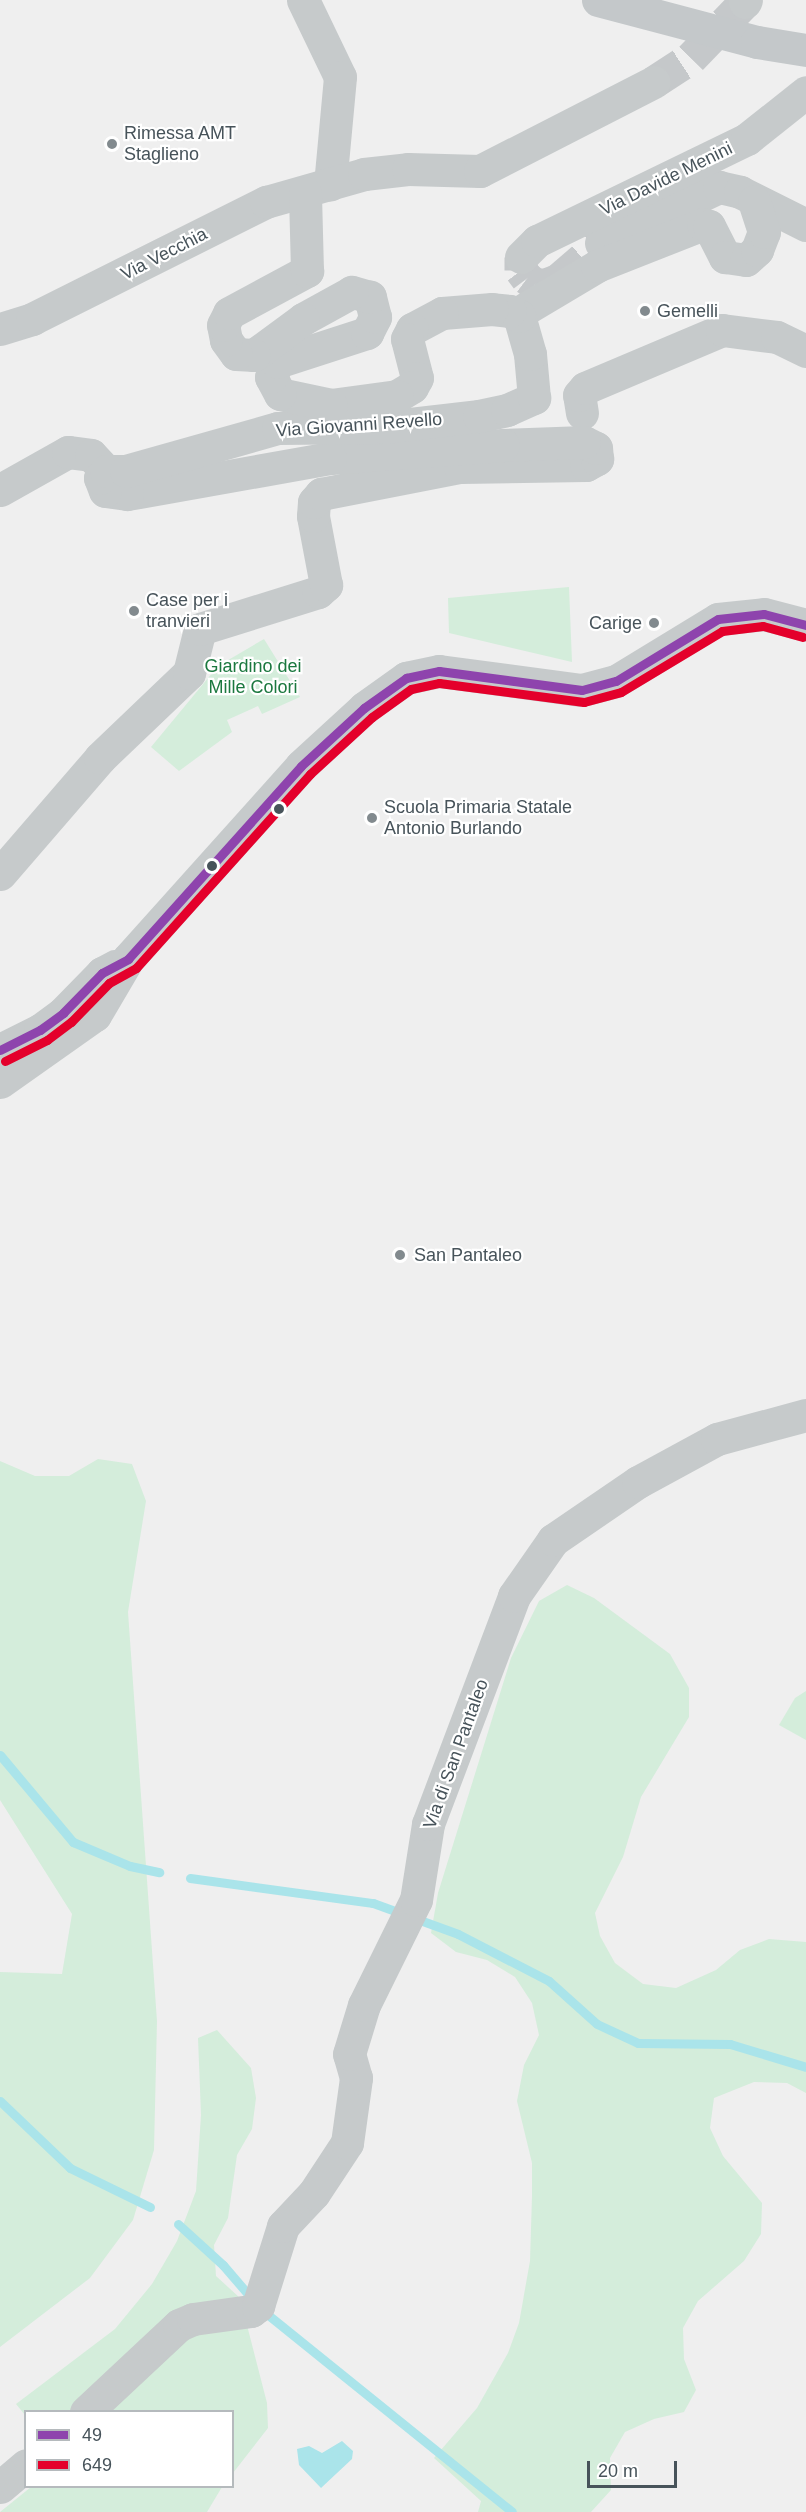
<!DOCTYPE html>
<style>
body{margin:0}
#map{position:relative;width:806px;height:2512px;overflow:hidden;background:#efefef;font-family:Helvetica,sans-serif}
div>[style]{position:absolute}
.green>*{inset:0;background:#d4eddb}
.water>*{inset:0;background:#aae4ea}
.stream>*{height:9px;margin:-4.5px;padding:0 4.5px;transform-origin:4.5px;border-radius:4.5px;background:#aae4ea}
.minor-tunnel>*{height:33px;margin-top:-16.5px;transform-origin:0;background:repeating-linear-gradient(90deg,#c5c8ca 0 33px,transparent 0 49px)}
.minor>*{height:33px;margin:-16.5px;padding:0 16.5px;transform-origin:16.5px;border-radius:16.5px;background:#c6cacb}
.major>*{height:33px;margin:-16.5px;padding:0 16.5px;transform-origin:16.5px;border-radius:16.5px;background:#c4c8ca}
.bus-1>*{height:9px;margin:-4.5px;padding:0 4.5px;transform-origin:4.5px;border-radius:4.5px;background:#8e44ad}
.bus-2>*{height:9px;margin:-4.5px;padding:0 4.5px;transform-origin:4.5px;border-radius:4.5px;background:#e4002b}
.dots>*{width:16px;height:16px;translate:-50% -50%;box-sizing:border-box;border:3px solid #fff;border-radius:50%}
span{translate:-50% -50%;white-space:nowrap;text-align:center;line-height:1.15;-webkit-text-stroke:4.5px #fff;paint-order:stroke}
.poi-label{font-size:18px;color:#47535a}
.left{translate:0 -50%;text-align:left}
.right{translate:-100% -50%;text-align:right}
.street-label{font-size:18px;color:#47535a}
.park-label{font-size:18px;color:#1b783f}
.legend{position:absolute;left:24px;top:2410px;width:210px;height:78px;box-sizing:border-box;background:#fff;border:2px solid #b5babd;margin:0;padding:8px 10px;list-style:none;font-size:18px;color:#47535a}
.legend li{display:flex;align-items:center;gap:12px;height:30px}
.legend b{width:30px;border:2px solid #b5babd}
.scale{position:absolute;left:587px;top:2461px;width:90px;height:27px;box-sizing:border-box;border:3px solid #47535a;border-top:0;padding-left:8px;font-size:18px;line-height:21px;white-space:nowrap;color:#47535a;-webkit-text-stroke:4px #fff;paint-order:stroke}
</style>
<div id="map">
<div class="green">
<i style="clip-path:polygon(569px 587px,572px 662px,449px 633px,448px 598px)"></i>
<i style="clip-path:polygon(264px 639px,300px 697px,262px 714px,258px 706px,227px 720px,232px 732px,179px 771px,151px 747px,218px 666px)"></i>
<i style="clip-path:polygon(98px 1459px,132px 1464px,146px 1501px,128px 1612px,157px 2021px,154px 2150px,133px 2220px,90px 2278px,0 2347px,0 1972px,62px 1974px,72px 1914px,0 1800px,0 1461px,35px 1476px,69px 1476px)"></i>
<i style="clip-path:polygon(567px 1585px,594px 1598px,670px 1654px,689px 1688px,689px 1717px,641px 1797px,623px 1857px,595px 1913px,600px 1936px,615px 1963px,643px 1984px,676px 1988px,716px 1970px,740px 1950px,769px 1939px,806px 1942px,806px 2093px,787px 2083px,754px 2082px,714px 2098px,710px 2128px,723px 2156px,762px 2203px,761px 2234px,744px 2261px,698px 2301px,683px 2328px,684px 2359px,696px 2390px,684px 2412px,654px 2419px,625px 2432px,610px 2458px,611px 2490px,591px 2512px,478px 2512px,481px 2501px,434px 2458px,477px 2408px,508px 2353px,519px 2323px,530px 2261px,532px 2196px,532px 2163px,517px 2101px,524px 2065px,539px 2035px,532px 2003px,515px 1977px,487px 1960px,456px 1952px,431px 1933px,438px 1893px,511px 1658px,539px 1601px)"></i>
<i style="clip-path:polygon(806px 1691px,806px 1740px,779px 1725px,795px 1698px)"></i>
<i style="clip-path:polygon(217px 2030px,251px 2068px,256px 2098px,252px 2129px,237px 2155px,228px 2218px,214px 2245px,216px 2276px,240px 2298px,267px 2403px,268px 2428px,233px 2473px,232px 2412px,26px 2412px,25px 2415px,16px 2404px,115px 2329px,152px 2284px,177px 2241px,196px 2191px,201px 2115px,198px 2038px)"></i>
<i style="clip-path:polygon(31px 2487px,31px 2486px,222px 2487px,207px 2512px,0 2512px)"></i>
</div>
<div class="water">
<i style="clip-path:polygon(342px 2441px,353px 2451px,352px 2459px,321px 2488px,299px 2465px,297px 2449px,309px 2446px,322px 2453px)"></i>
</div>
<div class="stream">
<i style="left:0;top:1755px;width:114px;rotate:50deg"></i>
<i style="left:73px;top:1842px;width:62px;rotate:22.8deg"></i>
<i style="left:130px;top:1866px;width:30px;rotate:12deg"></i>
<i style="left:190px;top:1878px;width:185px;rotate:7.8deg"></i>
<i style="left:373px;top:1903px;width:90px;rotate:20deg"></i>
<i style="left:458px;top:1934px;width:102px;rotate:27.3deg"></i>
<i style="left:549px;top:1981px;width:64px;rotate:41.9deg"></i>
<i style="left:597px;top:2024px;width:45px;rotate:24.9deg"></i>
<i style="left:638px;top:2043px;width:92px;rotate:0.6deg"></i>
<i style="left:730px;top:2044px;width:79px;rotate:16.8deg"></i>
<i style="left:0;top:2101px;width:97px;rotate:43.7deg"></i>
<i style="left:70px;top:2168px;width:89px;rotate:26deg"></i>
<i style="left:178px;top:2224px;width:61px;rotate:42.3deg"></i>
<i style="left:223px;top:2265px;width:46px;rotate:49.4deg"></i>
<i style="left:262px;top:2310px;width:321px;rotate:38.9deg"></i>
</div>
<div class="minor-tunnel">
<i style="left:654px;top:82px;width:44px;rotate:-33deg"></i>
<i style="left:691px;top:58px;width:78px;rotate:-46deg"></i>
<i style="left:521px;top:257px;width:13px;rotate:90deg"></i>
<i style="left:521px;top:270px;width:10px;rotate:53deg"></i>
<i style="left:527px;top:278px;width:10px;rotate:37deg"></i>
<i style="left:535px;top:284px;width:10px;rotate:6deg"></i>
<i style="left:545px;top:285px;width:14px;rotate:-21deg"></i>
<i style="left:558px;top:280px;width:57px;rotate:-40.7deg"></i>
</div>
<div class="minor">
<i style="left:303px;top:0;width:85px;rotate:64.3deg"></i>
<i style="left:340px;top:77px;width:108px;rotate:95.3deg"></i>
<i style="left:745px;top:2px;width:2px;rotate:-63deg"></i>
<i style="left:601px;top:243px;width:131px;rotate:-25.4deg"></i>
<i style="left:719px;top:187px;width:22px;rotate:13deg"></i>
<i style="left:740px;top:192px;width:74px;rotate:26.6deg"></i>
<i style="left:521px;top:257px;width:23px;rotate:-45deg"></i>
<i style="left:537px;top:241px;width:233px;rotate:-25.9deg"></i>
<i style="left:747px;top:139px;width:75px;rotate:-38.5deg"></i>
<i style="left:519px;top:316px;width:9px;rotate:-49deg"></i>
<i style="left:525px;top:309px;width:84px;rotate:-30.8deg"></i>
<i style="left:597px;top:266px;width:114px;rotate:-21.6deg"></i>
<i style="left:703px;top:224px;width:6px;rotate:18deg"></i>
<i style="left:709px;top:226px;width:35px;rotate:63deg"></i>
<i style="left:725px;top:257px;width:21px;rotate:8deg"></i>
<i style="left:746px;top:260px;width:15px;rotate:-42deg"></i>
<i style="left:757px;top:250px;width:19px;rotate:-69deg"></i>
<i style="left:764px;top:232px;width:32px;rotate:-108deg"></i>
<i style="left:0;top:329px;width:34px;rotate:-17deg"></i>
<i style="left:32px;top:319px;width:262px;rotate:-26.6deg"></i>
<i style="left:266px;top:202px;width:102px;rotate:-15.9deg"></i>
<i style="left:364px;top:174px;width:44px;rotate:-6.5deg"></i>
<i style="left:408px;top:169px;width:72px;rotate:1.6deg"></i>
<i style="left:480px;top:171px;width:195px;rotate:-27.1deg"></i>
<i style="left:582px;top:413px;width:18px;rotate:-99deg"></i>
<i style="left:579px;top:395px;width:9px;rotate:-49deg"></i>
<i style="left:585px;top:388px;width:149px;rotate:-22.9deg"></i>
<i style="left:722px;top:330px;width:55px;rotate:7.3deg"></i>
<i style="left:777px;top:337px;width:32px;rotate:26deg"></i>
<i style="left:0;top:490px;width:78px;rotate:-29.2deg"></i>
<i style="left:68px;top:452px;width:23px;rotate:7deg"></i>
<i style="left:91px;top:455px;width:22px;rotate:47deg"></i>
<i style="left:0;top:874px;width:153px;rotate:-49.2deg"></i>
<i style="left:100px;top:758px;width:123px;rotate:-43.7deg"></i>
<i style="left:189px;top:673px;width:45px;rotate:-76deg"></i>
<i style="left:200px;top:629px;width:124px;rotate:-17.4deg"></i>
<i style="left:318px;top:592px;width:11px;rotate:-41deg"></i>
<i style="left:326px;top:585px;width:70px;rotate:-100.7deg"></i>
<i style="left:313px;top:516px;width:14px;rotate:-86deg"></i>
<i style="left:314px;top:502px;width:11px;rotate:-49deg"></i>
<i style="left:321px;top:494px;width:142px;rotate:-11deg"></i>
<i style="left:460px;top:467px;width:126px;rotate:-0.9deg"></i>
<i style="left:586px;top:465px;width:13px;rotate:-29deg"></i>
<i style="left:597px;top:459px;width:11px;rotate:-95deg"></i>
<i style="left:596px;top:448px;width:13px;rotate:-153deg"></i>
<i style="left:584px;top:442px;width:81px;rotate:177.9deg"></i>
<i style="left:503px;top:445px;width:173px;rotate:175.7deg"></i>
<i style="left:330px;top:458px;width:206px;rotate:169.9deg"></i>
<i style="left:127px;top:494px;width:22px;rotate:-172deg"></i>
<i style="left:105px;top:491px;width:14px;rotate:-111deg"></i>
<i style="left:100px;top:478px;width:9px;rotate:-49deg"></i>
<i style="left:106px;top:471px;width:20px"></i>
<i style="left:126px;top:471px;width:158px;rotate:-15.8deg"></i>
<i style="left:278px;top:428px;width:106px;rotate:-0.5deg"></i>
<i style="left:384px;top:427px;width:96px;rotate:-6.6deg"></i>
<i style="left:479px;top:416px;width:29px;rotate:-12deg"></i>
<i style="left:507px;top:410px;width:30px;rotate:-24deg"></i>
<i style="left:534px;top:398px;width:44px;rotate:-95.2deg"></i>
<i style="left:530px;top:354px;width:40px;rotate:-106deg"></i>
<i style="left:519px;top:316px;width:10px;rotate:-151deg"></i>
<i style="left:510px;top:311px;width:18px;rotate:-174deg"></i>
<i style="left:492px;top:309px;width:50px;rotate:175.4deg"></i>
<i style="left:442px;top:313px;width:34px;rotate:152deg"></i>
<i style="left:412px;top:329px;width:11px;rotate:117deg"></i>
<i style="left:407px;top:339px;width:40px;rotate:75.6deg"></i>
<i style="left:417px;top:378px;width:10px;rotate:119deg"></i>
<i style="left:412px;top:387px;width:17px;rotate:149deg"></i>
<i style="left:397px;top:396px;width:67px;rotate:172.2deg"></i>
<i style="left:331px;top:405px;width:52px;rotate:-167.8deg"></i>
<i style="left:280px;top:394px;width:19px;rotate:-118deg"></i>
<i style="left:271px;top:377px;width:16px;rotate:-68deg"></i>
<i style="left:277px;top:362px;width:95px;rotate:-17.9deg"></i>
<i style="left:367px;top:333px;width:18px;rotate:-63deg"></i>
<i style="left:375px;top:317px;width:21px;rotate:-104deg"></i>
<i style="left:370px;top:297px;width:19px;rotate:-164deg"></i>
<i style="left:352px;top:292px;width:56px;rotate:151.1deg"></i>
<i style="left:303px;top:319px;width:61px;rotate:143.7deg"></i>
<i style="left:254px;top:355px;width:18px;rotate:-177deg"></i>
<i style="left:236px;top:354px;width:17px;rotate:-126deg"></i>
<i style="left:226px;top:340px;width:15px;rotate:-101deg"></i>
<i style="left:223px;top:325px;width:13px;rotate:-63deg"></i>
<i style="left:229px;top:313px;width:89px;rotate:-28.3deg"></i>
<i style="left:307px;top:271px;width:78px;rotate:-91.5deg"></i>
<i style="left:0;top:1050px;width:45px;rotate:-26.6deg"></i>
<i style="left:40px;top:1030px;width:29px;rotate:-36deg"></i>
<i style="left:63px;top:1013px;width:56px;rotate:-45.7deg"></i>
<i style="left:102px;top:973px;width:15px;rotate:-28deg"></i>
<i style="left:0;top:1082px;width:116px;rotate:-35.2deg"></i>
<i style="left:95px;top:1015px;width:65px;rotate:-59.5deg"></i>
<i style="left:128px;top:959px;width:259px;rotate:-48.1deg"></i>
<i style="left:301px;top:766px;width:86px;rotate:-42.6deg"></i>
<i style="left:364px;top:708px;width:52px;rotate:-35.5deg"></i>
<i style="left:406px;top:678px;width:34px;rotate:-12deg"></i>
<i style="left:439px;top:671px;width:144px;rotate:7.6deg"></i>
<i style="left:582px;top:690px;width:35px;rotate:-15deg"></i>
<i style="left:616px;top:681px;width:119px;rotate:-31.3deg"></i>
<i style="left:718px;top:619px;width:46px;rotate:-6.2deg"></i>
<i style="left:764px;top:614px;width:43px;rotate:14.7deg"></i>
<i style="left:86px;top:2412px;width:127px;rotate:-43.1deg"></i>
<i style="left:179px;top:2325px;width:15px;rotate:-23deg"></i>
<i style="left:193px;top:2319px;width:59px;rotate:-7.9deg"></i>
<i style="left:251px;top:2311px;width:9px;rotate:-36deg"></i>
<i style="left:258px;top:2306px;width:84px;rotate:-72.6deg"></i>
<i style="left:283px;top:2226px;width:45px;rotate:-46.8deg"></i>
<i style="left:314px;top:2193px;width:60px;rotate:-56.6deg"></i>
<i style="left:347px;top:2143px;width:66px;rotate:-82.1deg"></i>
<i style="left:356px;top:2078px;width:25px;rotate:-106deg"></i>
<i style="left:349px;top:2054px;width:51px;rotate:-73deg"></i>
<i style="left:364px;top:2005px;width:117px;rotate:-63.7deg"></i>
<i style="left:416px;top:1900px;width:77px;rotate:-81deg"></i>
<i style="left:428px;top:1824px;width:244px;rotate:-69.3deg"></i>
<i style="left:514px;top:1596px;width:68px;rotate:-55.1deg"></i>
<i style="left:553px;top:1540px;width:103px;rotate:-34.3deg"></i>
<i style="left:638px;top:1482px;width:90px;rotate:-28.6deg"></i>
<i style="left:717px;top:1439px;width:92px;rotate:-15.1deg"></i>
<i style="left:0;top:2487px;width:34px;rotate:-40deg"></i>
</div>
<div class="major">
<i style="left:598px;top:0;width:164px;rotate:14.8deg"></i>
<i style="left:757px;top:42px;width:50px;rotate:9.3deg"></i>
</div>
<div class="bus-1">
<i style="left:0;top:1050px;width:45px;rotate:-26.6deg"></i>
<i style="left:40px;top:1030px;width:29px;rotate:-36deg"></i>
<i style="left:63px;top:1013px;width:56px;rotate:-45.7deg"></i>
<i style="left:102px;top:973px;width:30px;rotate:-28deg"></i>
<i style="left:128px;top:959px;width:259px;rotate:-48.1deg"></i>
<i style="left:301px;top:766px;width:86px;rotate:-42.6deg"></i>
<i style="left:364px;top:708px;width:52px;rotate:-35.5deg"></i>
<i style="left:406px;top:678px;width:34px;rotate:-12deg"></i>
<i style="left:439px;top:671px;width:144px;rotate:7.6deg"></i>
<i style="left:582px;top:690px;width:35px;rotate:-15deg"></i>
<i style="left:616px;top:681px;width:119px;rotate:-31.3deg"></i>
<i style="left:718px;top:619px;width:46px;rotate:-6.2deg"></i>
<i style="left:764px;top:614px;width:43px;rotate:14.7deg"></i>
</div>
<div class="bus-2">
<i style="left:5px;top:1061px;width:47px;rotate:-26.6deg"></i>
<i style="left:47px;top:1040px;width:30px;rotate:-37deg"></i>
<i style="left:71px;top:1022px;width:54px;rotate:-45.7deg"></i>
<i style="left:109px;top:983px;width:31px;rotate:-29deg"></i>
<i style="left:136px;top:968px;width:261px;rotate:-48.1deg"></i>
<i style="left:310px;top:774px;width:84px;rotate:-42.6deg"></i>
<i style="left:372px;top:717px;width:48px;rotate:-35.7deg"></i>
<i style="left:411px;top:689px;width:29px;rotate:-12deg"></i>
<i style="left:439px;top:683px;width:146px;rotate:7.5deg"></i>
<i style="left:584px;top:702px;width:38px;rotate:-15deg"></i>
<i style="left:621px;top:692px;width:118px;rotate:-31.1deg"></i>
<i style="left:722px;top:631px;width:41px;rotate:-7deg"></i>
<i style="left:763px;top:626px;width:41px;rotate:15.4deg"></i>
</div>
<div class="dots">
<i style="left:112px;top:144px;background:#828a8e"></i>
<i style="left:645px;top:311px;background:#828a8e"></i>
<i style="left:134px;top:611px;background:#828a8e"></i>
<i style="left:654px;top:623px;background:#828a8e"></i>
<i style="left:279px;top:809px;background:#47535a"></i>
<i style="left:372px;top:818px;background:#828a8e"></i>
<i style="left:212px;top:866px;background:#47535a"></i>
<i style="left:400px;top:1255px;background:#828a8e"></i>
</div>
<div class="poi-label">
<span class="left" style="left:124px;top:144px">Rimessa AMT<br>Staglieno</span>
<span class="left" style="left:657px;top:311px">Gemelli</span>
<span class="left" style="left:146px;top:611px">Case per i<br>tranvieri</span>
<span class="right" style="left:642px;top:623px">Carige</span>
<span class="left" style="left:384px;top:818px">Scuola Primaria Statale<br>Antonio Burlando</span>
<span class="left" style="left:414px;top:1255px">San Pantaleo</span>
</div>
<div class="street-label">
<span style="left:666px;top:179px;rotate:-26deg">Via Davide Menini</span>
<span style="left:164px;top:254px;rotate:-27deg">Via Vecchia</span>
<span style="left:359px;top:425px;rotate:-4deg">Via Giovanni Revello</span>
<span style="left:456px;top:1754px;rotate:-70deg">Via di San Pantaleo</span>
</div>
<div class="park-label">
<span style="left:253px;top:677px">Giardino dei<br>Mille Colori</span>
</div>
<ul class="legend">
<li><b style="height:8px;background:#8e44ad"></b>49</li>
<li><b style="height:8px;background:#e4002b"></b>649</li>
</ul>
<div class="scale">20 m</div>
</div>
